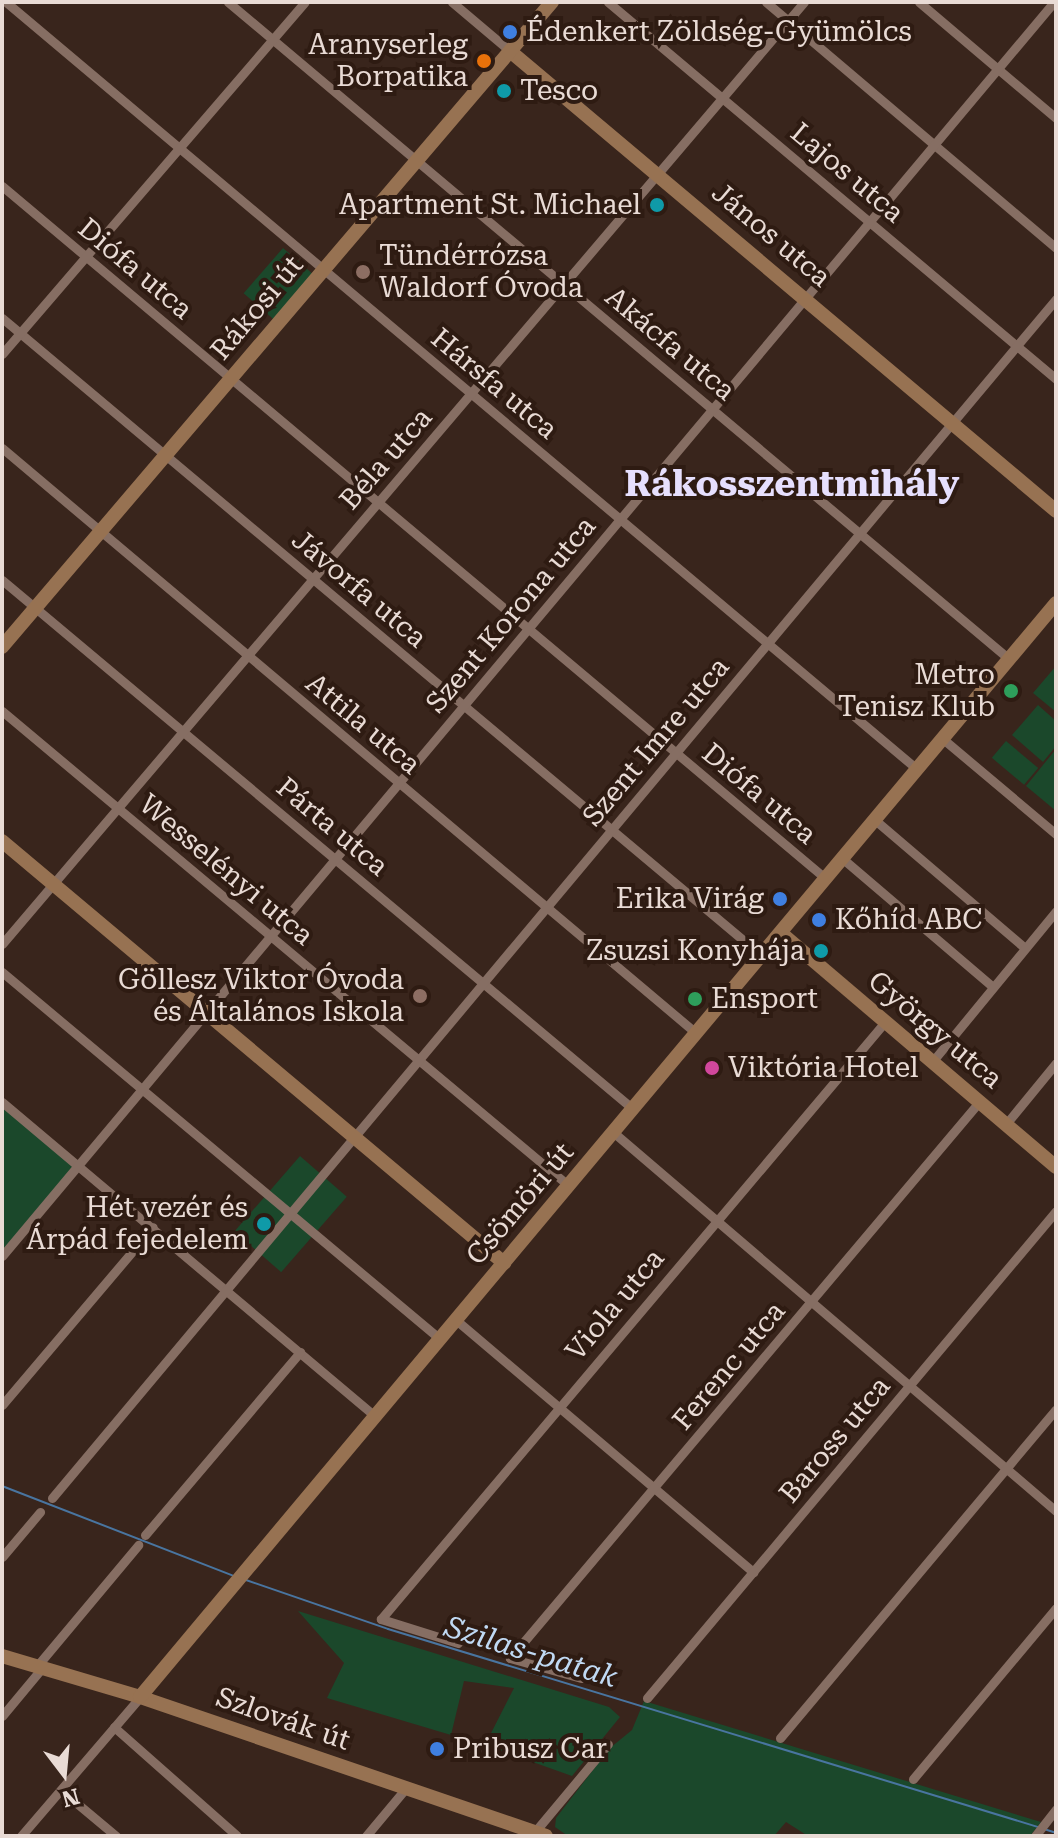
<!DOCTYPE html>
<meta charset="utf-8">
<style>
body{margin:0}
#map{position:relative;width:1058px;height:1838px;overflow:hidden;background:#39251c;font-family:"Roboto Serif",serif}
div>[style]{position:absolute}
.green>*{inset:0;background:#1b482b;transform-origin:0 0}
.stream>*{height:2px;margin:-1px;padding:0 1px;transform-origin:1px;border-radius:1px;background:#4975a0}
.street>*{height:9px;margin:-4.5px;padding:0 4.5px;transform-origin:4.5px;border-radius:4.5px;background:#866e63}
.secondary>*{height:14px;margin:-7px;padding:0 7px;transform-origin:7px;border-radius:7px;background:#977252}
.dots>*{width:22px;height:22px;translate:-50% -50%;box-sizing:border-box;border:4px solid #2e1b12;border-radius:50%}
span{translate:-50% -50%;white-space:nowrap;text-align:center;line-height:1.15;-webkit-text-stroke:8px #2e1b12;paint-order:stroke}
.poi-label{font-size:28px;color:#e9dbd5}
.left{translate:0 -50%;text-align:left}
.right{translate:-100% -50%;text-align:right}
.street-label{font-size:28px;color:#e9dbd5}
.water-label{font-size:30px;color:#c0d9f3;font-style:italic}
.district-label{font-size:36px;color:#e6dffd;font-weight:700}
.frame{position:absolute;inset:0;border:4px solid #e9dbd5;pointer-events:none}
.north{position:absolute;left:24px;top:1734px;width:80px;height:80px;-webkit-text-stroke:6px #2e1b12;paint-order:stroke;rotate:164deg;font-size:22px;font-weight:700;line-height:32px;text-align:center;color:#e9dbd5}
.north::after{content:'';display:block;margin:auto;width:28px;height:36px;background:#e9dbd5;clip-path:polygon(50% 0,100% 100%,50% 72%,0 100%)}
</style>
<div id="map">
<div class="green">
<i style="left:283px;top:248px;width:41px;height:60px;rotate:41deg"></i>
<i style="clip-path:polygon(1056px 666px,1056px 712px,1033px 693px)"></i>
<i style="clip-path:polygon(1038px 705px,1056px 721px,1056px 746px,1043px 762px,1012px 735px)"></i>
<i style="left:1006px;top:741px;width:42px;height:22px;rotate:40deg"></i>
<i style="clip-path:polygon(1056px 749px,1056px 811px,1026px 786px)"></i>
<i style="clip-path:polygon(2px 1102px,77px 1165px,2px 1256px)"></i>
<i style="left:300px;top:1156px;width:62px;height:100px;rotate:41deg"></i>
<i style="clip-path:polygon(298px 1611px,609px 1707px,620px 1717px,572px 1776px,485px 1745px,514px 1688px,464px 1681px,451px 1735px,327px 1698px,344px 1663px)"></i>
<i style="clip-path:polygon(644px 1701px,1041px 1822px,1030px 1836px,808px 1836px,786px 1822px,774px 1836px,568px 1836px,555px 1827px,556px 1818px,610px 1748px,632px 1730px)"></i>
</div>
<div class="stream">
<i style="left:2px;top:1486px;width:247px;rotate:21.2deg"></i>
<i style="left:246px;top:1580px;width:150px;rotate:19deg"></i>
<i style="left:388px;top:1629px;width:679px;rotate:16.94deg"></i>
<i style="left:1044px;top:1829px;width:13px;rotate:18deg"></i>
</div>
<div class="street">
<i style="left:6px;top:2px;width:1191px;rotate:40.1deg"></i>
<i style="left:228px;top:2px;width:1021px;rotate:40.07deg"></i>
<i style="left:452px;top:2px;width:76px;rotate:40.2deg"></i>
<i style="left:608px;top:2px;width:586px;rotate:40.08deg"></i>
<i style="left:766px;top:2px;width:380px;rotate:40.3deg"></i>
<i style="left:919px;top:2px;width:180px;rotate:40.3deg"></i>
<i style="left:2px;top:186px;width:1077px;rotate:40.06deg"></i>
<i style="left:2px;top:318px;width:992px;rotate:40.01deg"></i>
<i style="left:2px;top:354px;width:464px;rotate:-49.3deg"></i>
<i style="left:2px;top:448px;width:908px;rotate:40.13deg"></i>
<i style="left:2px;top:580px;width:823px;rotate:39.97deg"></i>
<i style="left:2px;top:711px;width:740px;rotate:39.95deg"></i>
<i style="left:943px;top:739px;width:148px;rotate:40.1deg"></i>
<i style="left:875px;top:820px;width:197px;rotate:40.5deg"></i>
<i style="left:843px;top:859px;width:197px;rotate:40.5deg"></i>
<i style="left:2px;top:944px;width:1237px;rotate:-49.59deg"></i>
<i style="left:2px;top:972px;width:571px;rotate:39.96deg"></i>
<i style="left:932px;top:1062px;width:195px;rotate:-50.6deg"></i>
<i style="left:2px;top:1102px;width:488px;rotate:40.1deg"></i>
<i style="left:1006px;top:1124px;width:79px;rotate:-50.7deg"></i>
<i style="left:613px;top:1132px;width:583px;rotate:40.55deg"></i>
<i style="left:2px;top:1256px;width:1637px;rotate:-50.01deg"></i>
<i style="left:456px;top:1320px;width:390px;rotate:40.3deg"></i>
<i style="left:2px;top:1405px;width:233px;rotate:-49.7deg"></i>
<i style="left:52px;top:1498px;width:1564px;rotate:-50.06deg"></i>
<i style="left:145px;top:1535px;width:240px;rotate:-49.7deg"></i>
<i style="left:2px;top:1557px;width:59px;rotate:-49.8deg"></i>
<i style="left:458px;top:1643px;width:81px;rotate:-162.7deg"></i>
<i style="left:381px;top:1619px;width:781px;rotate:-49.83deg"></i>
<i style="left:37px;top:1666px;width:158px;rotate:-50.1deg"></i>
<i style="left:581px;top:1678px;width:74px;rotate:-164.3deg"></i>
<i style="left:510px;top:1658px;width:727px;rotate:-49.85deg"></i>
<i style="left:647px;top:1698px;width:636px;rotate:-49.98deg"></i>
<i style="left:2px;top:1716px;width:62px;rotate:-50.2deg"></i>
<i style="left:114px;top:1727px;width:164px;rotate:41.5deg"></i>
<i style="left:780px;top:1738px;width:429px;rotate:-50deg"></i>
<i style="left:913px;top:1779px;width:223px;rotate:-50.1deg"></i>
<i style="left:61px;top:1790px;width:72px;rotate:39.9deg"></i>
<i style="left:533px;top:1834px;width:117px;rotate:-50.2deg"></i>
<i style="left:21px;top:1836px;width:183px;rotate:-49.4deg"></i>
<i style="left:366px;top:1836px;width:62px;rotate:-50.2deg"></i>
<i style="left:1035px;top:1836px;width:34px;rotate:-52deg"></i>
</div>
<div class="secondary">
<i style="left:510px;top:51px;width:714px;rotate:40.11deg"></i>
<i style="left:2px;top:647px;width:848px;rotate:-49.55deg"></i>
<i style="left:2px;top:841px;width:656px;rotate:40.05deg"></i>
<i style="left:781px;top:933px;width:361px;rotate:40.4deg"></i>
<i style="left:2px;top:1656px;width:144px;rotate:16.5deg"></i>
<i style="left:140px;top:1697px;width:429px;rotate:18.9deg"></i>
<i style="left:140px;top:1697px;width:1427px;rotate:-50.06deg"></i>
</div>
<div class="dots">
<i style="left:510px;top:32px;background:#3f7fe0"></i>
<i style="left:484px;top:61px;background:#e8710a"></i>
<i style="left:504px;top:91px;background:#0f9aa8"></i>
<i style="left:657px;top:205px;background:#0f9aa8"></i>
<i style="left:363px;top:272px;background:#8d6e63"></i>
<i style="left:1011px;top:691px;background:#2e9e5b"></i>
<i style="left:780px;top:899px;background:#3f7fe0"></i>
<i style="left:819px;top:920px;background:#3f7fe0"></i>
<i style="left:821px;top:951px;background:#0f9aa8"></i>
<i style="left:420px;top:996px;background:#8d6e63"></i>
<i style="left:695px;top:999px;background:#2e9e5b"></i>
<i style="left:712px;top:1068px;background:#d1479c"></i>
<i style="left:264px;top:1224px;background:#0f9aa8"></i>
<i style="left:437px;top:1749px;background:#3f7fe0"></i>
</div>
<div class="poi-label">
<span class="left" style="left:526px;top:32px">Édenkert Zöldség-Gyümölcs</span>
<span class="right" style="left:468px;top:61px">Aranyserleg<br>Borpatika</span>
<span class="left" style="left:520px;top:91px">Tesco</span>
<span class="right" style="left:641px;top:205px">Apartment St. Michael</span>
<span class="left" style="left:379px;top:272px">Tündérrózsa<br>Waldorf Óvoda</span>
<span class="right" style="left:995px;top:691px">Metro<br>Tenisz Klub</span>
<span class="right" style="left:764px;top:899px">Erika Virág</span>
<span class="left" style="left:835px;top:920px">Kőhíd ABC</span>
<span class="right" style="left:805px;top:951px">Zsuzsi Konyhája</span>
<span class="right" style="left:404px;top:996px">Göllesz Viktor Óvoda<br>és Általános Iskola</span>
<span class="left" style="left:711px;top:999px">Ensport</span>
<span class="left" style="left:728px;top:1068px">Viktória Hotel</span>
<span class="right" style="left:248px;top:1224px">Hét vezér és<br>Árpád fejedelem</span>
<span class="left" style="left:453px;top:1749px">Pribusz Car</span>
</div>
<div class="street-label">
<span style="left:847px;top:173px;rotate:40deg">Lajos utca</span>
<span style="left:771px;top:235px;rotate:40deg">János utca</span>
<span style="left:135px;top:269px;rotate:40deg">Diófa utca</span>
<span style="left:257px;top:308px;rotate:-50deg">Rákosi út</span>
<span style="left:670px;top:344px;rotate:40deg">Akácfa utca</span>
<span style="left:494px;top:384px;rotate:40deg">Hársfa utca</span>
<span style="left:386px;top:459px;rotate:-49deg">Béla utca</span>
<span style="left:359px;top:589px;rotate:40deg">Jávorfa utca</span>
<span style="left:511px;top:615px;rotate:-50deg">Szent Korona utca</span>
<span style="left:363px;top:724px;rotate:40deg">Attila utca</span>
<span style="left:656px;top:742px;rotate:-50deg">Szent Imre utca</span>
<span style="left:759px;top:794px;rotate:40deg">Diófa utca</span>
<span style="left:332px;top:827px;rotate:40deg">Párta utca</span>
<span style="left:226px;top:870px;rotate:40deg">Wesselényi utca</span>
<span style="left:935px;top:1030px;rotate:40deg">György utca</span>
<span style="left:520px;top:1204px;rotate:-50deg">Csömöri út</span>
<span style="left:615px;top:1305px;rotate:-50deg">Viola utca</span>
<span style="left:729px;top:1366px;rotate:-50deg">Ferenc utca</span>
<span style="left:835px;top:1440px;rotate:-50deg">Baross utca</span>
<span style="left:283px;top:1719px;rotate:19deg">Szlovák út</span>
</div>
<div class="water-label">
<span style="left:531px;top:1652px;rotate:17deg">Szilas-patak</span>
</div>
<div class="district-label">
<span style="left:792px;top:485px">Rákosszentmihály</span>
</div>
<div class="frame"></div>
<div class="north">N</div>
</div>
